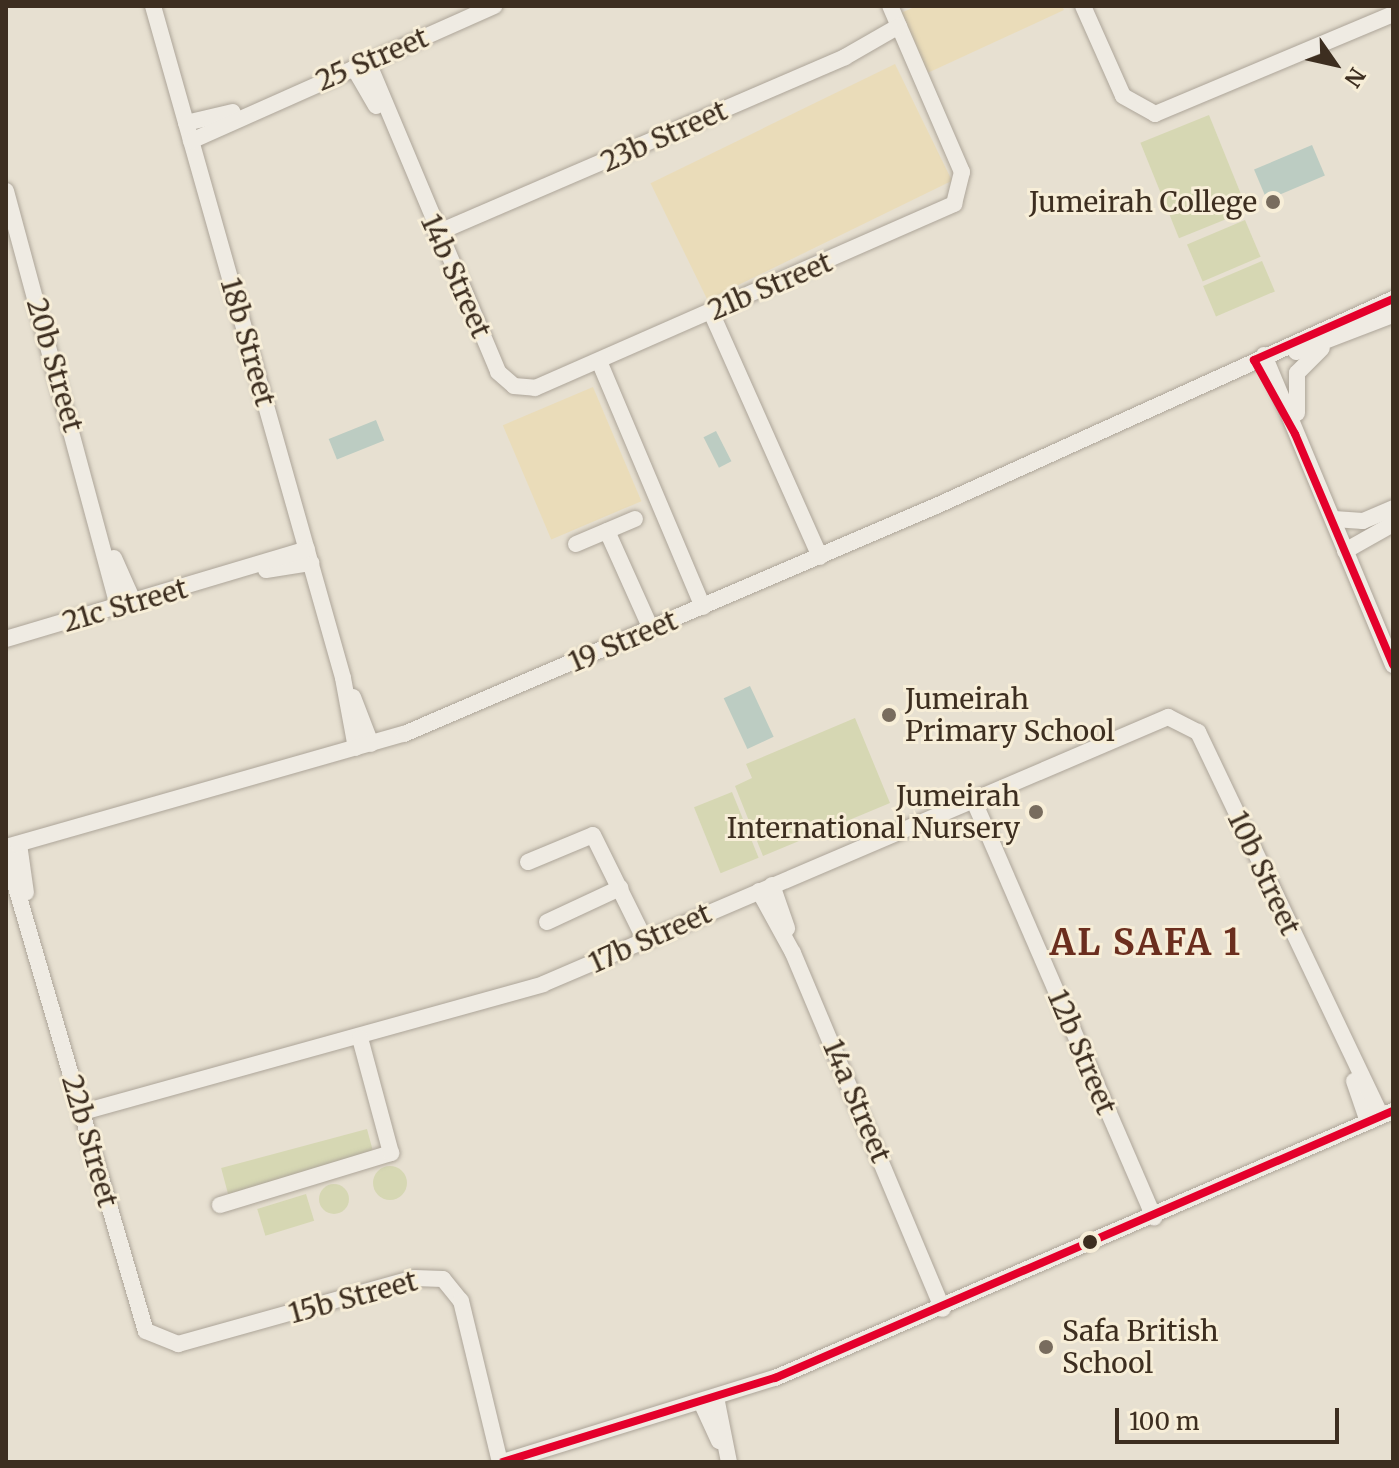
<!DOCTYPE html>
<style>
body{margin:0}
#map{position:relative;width:1399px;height:1468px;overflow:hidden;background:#e7e0d1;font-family:Merriweather,serif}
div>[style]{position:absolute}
.green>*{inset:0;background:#d6d7b3;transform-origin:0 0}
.round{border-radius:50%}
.sand>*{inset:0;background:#eadcb9;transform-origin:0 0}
.water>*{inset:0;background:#bcccc2;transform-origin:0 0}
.roads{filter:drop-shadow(0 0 2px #ada599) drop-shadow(0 0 2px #ada599)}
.street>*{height:16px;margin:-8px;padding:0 8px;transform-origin:8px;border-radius:8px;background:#efebe3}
.bus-1>*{height:8px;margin:-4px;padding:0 4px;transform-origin:4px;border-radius:4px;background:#e4002b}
.dots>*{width:22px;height:22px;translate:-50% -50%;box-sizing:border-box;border:4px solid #f7eed8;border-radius:50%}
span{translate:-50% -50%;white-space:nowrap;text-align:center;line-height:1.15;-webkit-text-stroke:6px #f7eed8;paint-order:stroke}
.street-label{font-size:28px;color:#3d2e20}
.poi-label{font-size:28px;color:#3d2e20}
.right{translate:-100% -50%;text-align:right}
.left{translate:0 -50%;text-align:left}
.district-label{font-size:36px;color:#6b2e1e;font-weight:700;letter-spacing:2px}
.frame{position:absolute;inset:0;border:8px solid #3d2e20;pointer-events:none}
.north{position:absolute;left:1295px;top:24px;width:80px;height:80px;-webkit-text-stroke:6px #f7eed8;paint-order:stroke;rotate:124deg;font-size:22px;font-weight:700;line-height:32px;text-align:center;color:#3d2e20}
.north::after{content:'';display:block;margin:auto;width:28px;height:36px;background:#3d2e20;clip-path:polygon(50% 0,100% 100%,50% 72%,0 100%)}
.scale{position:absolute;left:1115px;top:1408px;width:224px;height:36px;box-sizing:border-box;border:4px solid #3d2e20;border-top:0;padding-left:10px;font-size:24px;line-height:28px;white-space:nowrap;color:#3d2e20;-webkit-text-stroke:6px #f7eed8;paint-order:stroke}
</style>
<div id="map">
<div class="green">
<i style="left:1209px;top:115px;width:103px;height:74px;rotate:68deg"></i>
<i style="left:1245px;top:220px;width:40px;height:63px;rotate:67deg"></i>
<i style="left:1262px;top:261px;width:33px;height:64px;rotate:67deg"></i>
<i style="clip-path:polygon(855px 718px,890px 803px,763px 856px,735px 786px,752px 778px,746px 764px)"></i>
<i style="left:732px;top:792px;width:71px;height:41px;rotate:68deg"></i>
<i style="left:367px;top:1129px;width:28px;height:151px;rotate:75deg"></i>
<i class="round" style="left:373px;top:1166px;width:34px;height:34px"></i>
<i class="round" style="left:319px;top:1184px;width:30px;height:30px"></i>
<i style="left:306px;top:1194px;width:28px;height:51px;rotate:73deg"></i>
</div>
<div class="sand">
<i style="clip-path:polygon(917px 6px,1062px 6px,1064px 10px,921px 76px,896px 15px)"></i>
<i style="left:895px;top:64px;width:130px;height:272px;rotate:64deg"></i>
<i style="left:593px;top:387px;width:124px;height:98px;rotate:67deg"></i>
</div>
<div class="water">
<i style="left:1312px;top:145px;width:33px;height:63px;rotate:67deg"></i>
<i style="left:376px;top:420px;width:22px;height:51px;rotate:68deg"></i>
<i style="left:716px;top:431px;width:34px;height:14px;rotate:63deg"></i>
<i style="left:750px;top:686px;width:56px;height:29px;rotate:65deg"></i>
</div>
<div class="roads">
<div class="street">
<i style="left:153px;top:6px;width:698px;rotate:74.21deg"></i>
<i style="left:343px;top:678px;width:71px;rotate:79.5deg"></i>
<i style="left:1083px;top:6px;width:98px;rotate:66deg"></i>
<i style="left:1123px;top:96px;width:37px;rotate:29deg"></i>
<i style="left:1155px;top:114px;width:258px;rotate:-22.8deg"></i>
<i style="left:368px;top:62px;width:336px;rotate:67.2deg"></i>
<i style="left:498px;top:372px;width:21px;rotate:41deg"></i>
<i style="left:514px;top:386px;width:21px;rotate:5deg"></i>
<i style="left:535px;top:388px;width:458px;rotate:-23.7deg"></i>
<i style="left:954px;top:204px;width:33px;rotate:-76deg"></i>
<i style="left:962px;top:172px;width:181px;rotate:-113.4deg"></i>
<i style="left:354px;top:68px;width:44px;rotate:59.9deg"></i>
<i style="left:186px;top:123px;width:48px;rotate:-13.2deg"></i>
<i style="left:191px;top:141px;width:332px;rotate:-24deg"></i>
<i style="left:6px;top:191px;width:431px;rotate:74.9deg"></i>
<i style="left:437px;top:233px;width:444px;rotate:-23.3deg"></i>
<i style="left:845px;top:57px;width:62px;rotate:-29.9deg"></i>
<i style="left:711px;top:312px;width:268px;rotate:66deg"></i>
<i style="left:1296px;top:352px;width:104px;rotate:-20.9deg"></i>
<i style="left:1264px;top:355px;width:336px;rotate:67.4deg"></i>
<i style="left:599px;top:361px;width:267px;rotate:67.1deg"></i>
<i style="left:1297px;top:413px;width:40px;rotate:-90deg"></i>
<i style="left:1297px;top:373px;width:35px;rotate:-45deg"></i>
<i style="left:1334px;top:519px;width:29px;rotate:4deg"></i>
<i style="left:1363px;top:521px;width:33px;rotate:-23deg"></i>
<i style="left:607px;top:531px;width:107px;rotate:65.8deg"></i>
<i style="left:576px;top:544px;width:64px;rotate:-23deg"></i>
<i style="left:1345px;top:551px;width:55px;rotate:-29.4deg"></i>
<i style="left:114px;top:558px;width:49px;rotate:66deg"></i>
<i style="left:266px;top:570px;width:46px;rotate:-8.8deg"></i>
<i style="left:6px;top:639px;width:314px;rotate:-16.6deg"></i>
<i style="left:353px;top:697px;width:50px;rotate:69deg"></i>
<i style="left:973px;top:799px;width:456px;rotate:66.6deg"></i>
<i style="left:19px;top:844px;width:49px;rotate:81.9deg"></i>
<i style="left:6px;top:847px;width:414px;rotate:-15.9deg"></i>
<i style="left:404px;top:734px;width:579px;rotate:-23.2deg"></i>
<i style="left:936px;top:506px;width:502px;rotate:-24.37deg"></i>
<i style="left:6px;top:853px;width:498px;rotate:73.7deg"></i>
<i style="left:146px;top:1331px;width:35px;rotate:22deg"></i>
<i style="left:178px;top:1344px;width:245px;rotate:-15.6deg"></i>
<i style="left:414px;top:1278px;width:29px;rotate:2deg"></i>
<i style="left:443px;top:1279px;width:28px;rotate:51deg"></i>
<i style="left:461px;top:1301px;width:166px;rotate:76.4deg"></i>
<i style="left:528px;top:862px;width:70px;rotate:-22.6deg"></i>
<i style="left:593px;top:835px;width:117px;rotate:63.7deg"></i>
<i style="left:772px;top:885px;width:46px;rotate:70.8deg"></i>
<i style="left:759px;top:891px;width:71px;rotate:61.3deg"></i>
<i style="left:793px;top:953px;width:386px;rotate:67.2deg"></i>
<i style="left:547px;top:922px;width:81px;rotate:-25deg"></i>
<i style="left:1354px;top:1081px;width:43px;rotate:71.1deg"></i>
<i style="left:83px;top:1112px;width:477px;rotate:-15.5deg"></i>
<i style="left:543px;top:984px;width:680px;rotate:-23.13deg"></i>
<i style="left:1168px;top:717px;width:34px;rotate:27deg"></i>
<i style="left:1198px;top:732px;width:425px;rotate:64.5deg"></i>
<i style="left:220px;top:1205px;width:179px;rotate:-16.9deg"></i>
<i style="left:391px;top:1153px;width:119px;rotate:-105.1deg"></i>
<i style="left:716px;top:1397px;width:66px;rotate:78.7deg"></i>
<i style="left:701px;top:1402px;width:43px;rotate:65.2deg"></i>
<i style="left:503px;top:1462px;width:285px;rotate:-17.2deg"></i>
<i style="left:775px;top:1378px;width:673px;rotate:-23.37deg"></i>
</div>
</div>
<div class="bus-1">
<i style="left:1393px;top:299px;width:152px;rotate:156.3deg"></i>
<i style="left:1254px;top:360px;width:85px;rotate:61deg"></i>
<i style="left:1295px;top:434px;width:251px;rotate:67deg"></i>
<i style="left:503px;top:1462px;width:285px;rotate:-17.2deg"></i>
<i style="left:775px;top:1378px;width:673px;rotate:-23.37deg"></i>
</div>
<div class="dots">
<i style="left:1273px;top:202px;background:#786c5e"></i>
<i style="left:889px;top:715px;background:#786c5e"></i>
<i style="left:1036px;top:812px;background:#786c5e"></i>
<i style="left:1090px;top:1242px;background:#3d2e20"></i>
<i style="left:1046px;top:1347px;background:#786c5e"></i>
</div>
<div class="street-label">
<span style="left:372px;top:59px;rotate:-23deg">25 Street</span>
<span style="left:664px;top:136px;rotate:-24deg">23b Street</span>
<span style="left:456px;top:276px;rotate:66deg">14b Street</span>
<span style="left:770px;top:286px;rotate:-23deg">21b Street</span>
<span style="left:248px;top:342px;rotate:74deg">18b Street</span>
<span style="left:55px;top:365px;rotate:74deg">20b Street</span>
<span style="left:125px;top:605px;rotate:-16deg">21c Street</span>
<span style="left:623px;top:641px;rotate:-23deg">19 Street</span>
<span style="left:1264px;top:873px;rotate:65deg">10b Street</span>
<span style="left:650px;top:938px;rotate:-24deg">17b Street</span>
<span style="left:1082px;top:1052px;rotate:67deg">12b Street</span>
<span style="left:857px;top:1101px;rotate:67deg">14a Street</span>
<span style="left:90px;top:1141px;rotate:74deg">22b Street</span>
<span style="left:353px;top:1297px;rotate:-15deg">15b Street</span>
</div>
<div class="poi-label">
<span class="right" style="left:1257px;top:202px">Jumeirah College</span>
<span class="left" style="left:905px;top:715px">Jumeirah<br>Primary School</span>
<span class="right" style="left:1020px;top:812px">Jumeirah<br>International Nursery</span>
<span class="left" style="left:1062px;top:1347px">Safa British<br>School</span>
</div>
<div class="district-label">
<span style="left:1146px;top:943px">AL SAFA 1</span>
</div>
<div class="frame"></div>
<div class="north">N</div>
<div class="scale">100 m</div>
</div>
